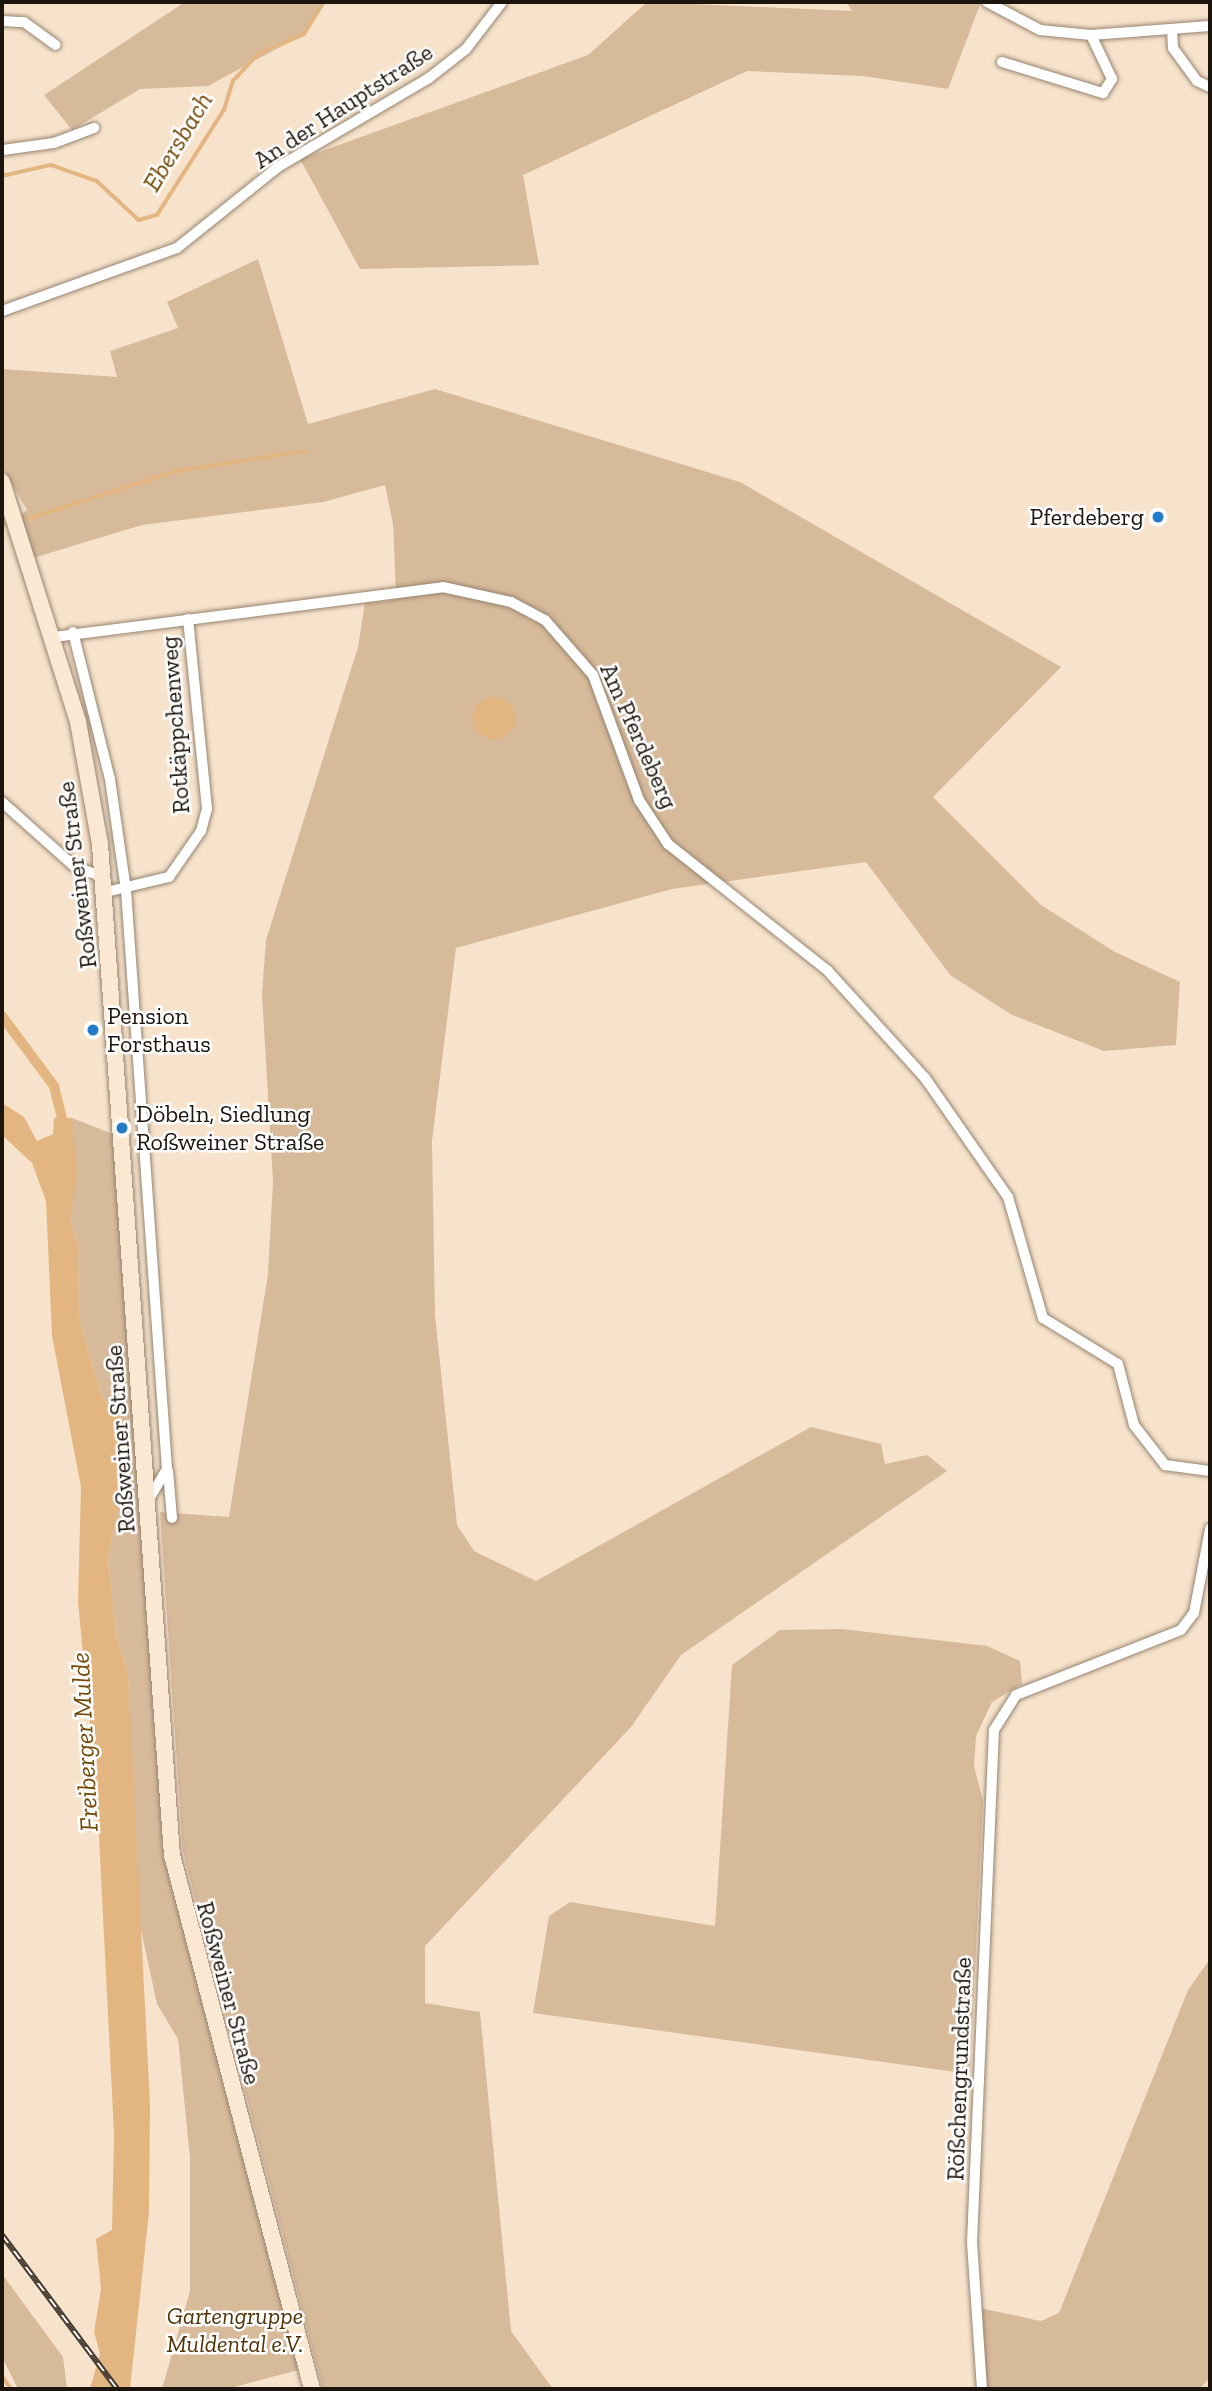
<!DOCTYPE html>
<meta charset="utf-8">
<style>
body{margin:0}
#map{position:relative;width:1212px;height:2391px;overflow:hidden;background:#f7e3cc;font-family:"Zilla Slab",serif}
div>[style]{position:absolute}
.green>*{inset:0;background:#d7ba9a}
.water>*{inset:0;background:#e3b681}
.round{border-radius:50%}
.stream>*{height:3.5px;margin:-1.75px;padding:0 1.75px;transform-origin:1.75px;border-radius:1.75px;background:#e3b681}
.canal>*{height:10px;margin:-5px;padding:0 5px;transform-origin:5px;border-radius:5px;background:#e3b681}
.roads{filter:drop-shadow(0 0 2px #968470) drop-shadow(0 0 2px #968470)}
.minor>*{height:10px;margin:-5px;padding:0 5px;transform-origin:5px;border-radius:5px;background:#fff}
.secondary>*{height:16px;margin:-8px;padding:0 8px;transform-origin:8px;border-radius:8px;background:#fae8d3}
.rail>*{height:6px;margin-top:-3px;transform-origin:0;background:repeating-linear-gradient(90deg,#fff 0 10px,#443a30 0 20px);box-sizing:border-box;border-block:2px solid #443a30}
.dots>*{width:19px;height:19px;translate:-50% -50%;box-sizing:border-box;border:4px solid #fff;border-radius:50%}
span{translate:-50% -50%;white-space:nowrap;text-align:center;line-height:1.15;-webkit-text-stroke:5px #fff;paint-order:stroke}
.street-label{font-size:24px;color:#1c150d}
.poi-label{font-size:24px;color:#1c150d}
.right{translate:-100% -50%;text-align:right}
.left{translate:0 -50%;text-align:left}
.park-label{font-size:24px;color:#513207;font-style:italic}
.water-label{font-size:26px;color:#744a08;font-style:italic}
.frame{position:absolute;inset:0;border:4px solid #1c150d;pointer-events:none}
</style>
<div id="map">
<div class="green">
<i style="clip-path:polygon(185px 2px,324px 2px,304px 34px,208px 86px,140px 89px,72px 130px,44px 95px)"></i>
<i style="clip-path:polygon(647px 2px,852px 11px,846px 2px,981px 2px,948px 89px,863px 76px,747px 71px,523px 175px,539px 265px,360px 269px,300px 159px,588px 55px)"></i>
<i style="clip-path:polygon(258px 259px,308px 424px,435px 389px,740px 482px,1061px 667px,933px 797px,1041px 905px,1115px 952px,1180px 982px,1176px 1045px,1104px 1051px,1012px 1015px,950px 975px,866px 862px,672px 889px,456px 948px,432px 1141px,435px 1315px,457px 1525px,474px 1551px,536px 1581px,811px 1427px,881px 1444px,885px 1464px,927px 1455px,947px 1471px,681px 1655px,631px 1727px,425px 1946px,425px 2003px,480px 2012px,511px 2331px,553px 2389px,323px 2389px,183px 1852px,160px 1512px,229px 1517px,268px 1274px,273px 1181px,262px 994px,266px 940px,358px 647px,365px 603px,390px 601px,396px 592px,393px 524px,385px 485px,323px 502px,142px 525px,33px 558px,19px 516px,27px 510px,2px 466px,2px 369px,117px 377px,110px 351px,178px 328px,167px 302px)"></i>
<i style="clip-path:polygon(72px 1118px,118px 1136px,167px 1855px,302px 2369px,227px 2389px,162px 2389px,190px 2291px,190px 2158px,178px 2039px,157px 2004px,136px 1907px,128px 1673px,117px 1638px,108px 1560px,127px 1462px,117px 1411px,102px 1398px,79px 1320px,78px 1245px,70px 1219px)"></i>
<i style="clip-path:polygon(842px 1629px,987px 1646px,1020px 1661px,1022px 1684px,992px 1702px,976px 1736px,974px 1766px,983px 1801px,970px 2074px,533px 2013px,549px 1916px,570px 1902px,715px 1926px,732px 1665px,780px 1630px)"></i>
<i style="clip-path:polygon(1210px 1959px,1210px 2378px,1199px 2389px,985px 2389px,980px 2308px,1041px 2321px,1059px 2313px,1188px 1990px)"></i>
<i style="clip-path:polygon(2px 2274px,63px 2357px,67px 2389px,18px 2389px,2px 2357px)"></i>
</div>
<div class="water">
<i class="round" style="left:473px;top:697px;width:42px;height:42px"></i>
<i style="clip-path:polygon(2px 1103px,24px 1117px,37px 1141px,53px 1134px,54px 1118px,72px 1118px,77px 1176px,70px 1219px,78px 1245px,79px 1320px,102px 1398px,117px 1411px,127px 1462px,108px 1560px,117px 1638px,128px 1673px,150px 2104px,149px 2212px,130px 2389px,90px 2389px,100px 2354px,94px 2332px,101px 2289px,96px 2239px,112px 2230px,114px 2133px,97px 1798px,78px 1602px,81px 1487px,52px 1336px,46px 1201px,32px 1163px,2px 1135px)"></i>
</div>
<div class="stream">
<i style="left:1098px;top:2px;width:56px"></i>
<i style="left:2px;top:176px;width:50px;rotate:-12.7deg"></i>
<i style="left:51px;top:165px;width:49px;rotate:19.2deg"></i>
<i style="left:97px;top:181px;width:57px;rotate:42.9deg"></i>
<i style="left:139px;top:220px;width:19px;rotate:-16deg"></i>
<i style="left:157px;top:215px;width:125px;rotate:-57.5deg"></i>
<i style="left:224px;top:110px;width:30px;rotate:-73deg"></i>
<i style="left:233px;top:81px;width:37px;rotate:-47deg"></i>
<i style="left:258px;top:54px;width:50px;rotate:-23.5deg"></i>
<i style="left:304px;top:34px;width:38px;rotate:-58deg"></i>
<i style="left:21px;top:521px;width:164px;rotate:-17.8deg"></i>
<i style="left:177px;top:471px;width:130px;rotate:-8.9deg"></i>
<i style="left:2px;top:525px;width:7px;rotate:-16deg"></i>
<i style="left:2px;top:2375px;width:17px;rotate:57deg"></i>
</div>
<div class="canal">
<i style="left:2px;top:1016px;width:87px;rotate:53.4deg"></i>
<i style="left:54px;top:1086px;width:45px;rotate:76deg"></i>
</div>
<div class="roads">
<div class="minor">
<i style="left:987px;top:2px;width:60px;rotate:27.8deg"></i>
<i style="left:1040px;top:30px;width:51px;rotate:5.6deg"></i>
<i style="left:1091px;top:35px;width:119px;rotate:-4.3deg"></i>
<i style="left:2px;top:21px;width:22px;rotate:3deg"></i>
<i style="left:24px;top:22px;width:39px;rotate:36deg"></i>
<i style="left:1172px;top:29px;width:19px;rotate:87deg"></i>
<i style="left:1173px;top:48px;width:41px;rotate:54deg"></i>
<i style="left:1197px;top:81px;width:14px;rotate:25deg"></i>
<i style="left:1002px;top:62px;width:106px;rotate:17.1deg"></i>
<i style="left:1103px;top:93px;width:17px;rotate:-57deg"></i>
<i style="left:1112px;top:79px;width:49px;rotate:-115.5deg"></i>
<i style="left:3px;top:150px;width:51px;rotate:-7.8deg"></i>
<i style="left:54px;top:143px;width:43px;rotate:-20.6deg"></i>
<i style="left:2px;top:311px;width:186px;rotate:-19.8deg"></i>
<i style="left:177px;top:248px;width:129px;rotate:-38.7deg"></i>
<i style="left:278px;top:167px;width:175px;rotate:-30.5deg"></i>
<i style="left:429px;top:78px;width:47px;rotate:-38.1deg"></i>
<i style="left:466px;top:49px;width:59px;rotate:-52.5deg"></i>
<i style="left:73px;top:632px;width:152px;rotate:75.9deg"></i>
<i style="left:110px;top:779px;width:112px;rotate:81.8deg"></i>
<i style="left:126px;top:890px;width:580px;rotate:85.95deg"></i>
<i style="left:167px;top:1469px;width:37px;rotate:121deg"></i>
<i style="left:54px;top:637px;width:392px;rotate:-7.3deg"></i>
<i style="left:443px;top:587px;width:70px;rotate:12.4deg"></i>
<i style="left:511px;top:602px;width:38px;rotate:28deg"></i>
<i style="left:545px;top:620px;width:73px;rotate:48.9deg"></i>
<i style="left:593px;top:675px;width:133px;rotate:69.8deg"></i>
<i style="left:639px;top:800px;width:53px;rotate:56.6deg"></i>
<i style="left:668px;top:844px;width:204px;rotate:38.4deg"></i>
<i style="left:828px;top:971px;width:144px;rotate:47.8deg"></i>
<i style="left:925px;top:1078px;width:145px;rotate:55.1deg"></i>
<i style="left:1008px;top:1197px;width:126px;rotate:73.9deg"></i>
<i style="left:1043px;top:1318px;width:88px;rotate:31.5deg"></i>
<i style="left:1118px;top:1364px;width:63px;rotate:75.3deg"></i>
<i style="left:1134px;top:1425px;width:51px;rotate:52.2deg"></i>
<i style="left:1165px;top:1465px;width:45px;rotate:7.6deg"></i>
<i style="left:2px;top:802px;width:98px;rotate:41.7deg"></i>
<i style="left:75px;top:867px;width:31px;rotate:19deg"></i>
<i style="left:106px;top:892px;width:65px;rotate:-13.4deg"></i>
<i style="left:169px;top:877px;width:56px;rotate:-55.2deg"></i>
<i style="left:201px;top:831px;width:23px;rotate:-75deg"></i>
<i style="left:207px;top:809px;width:191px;rotate:-95.7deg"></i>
<i style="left:168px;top:1471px;width:47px;rotate:85.1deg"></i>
<i style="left:982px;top:2389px;width:147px;rotate:-93.9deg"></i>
<i style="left:972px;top:2242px;width:512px;rotate:-87.54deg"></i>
<i style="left:994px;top:1730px;width:41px;rotate:-57.8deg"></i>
<i style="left:1016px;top:1695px;width:177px;rotate:-21.5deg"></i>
<i style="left:1181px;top:1630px;width:21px;rotate:-53deg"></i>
<i style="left:1194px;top:1613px;width:86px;rotate:-79.2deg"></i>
</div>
<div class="secondary">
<i style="left:2px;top:482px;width:252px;rotate:72.4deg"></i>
<i style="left:78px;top:722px;width:124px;rotate:79.8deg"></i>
<i style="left:100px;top:844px;width:1014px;rotate:85.93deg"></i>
<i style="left:172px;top:1855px;width:552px;rotate:75.31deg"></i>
</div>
</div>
<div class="rail">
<i style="left:2px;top:2235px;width:192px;rotate:53.2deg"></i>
</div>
<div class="dots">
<i style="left:1158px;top:517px;background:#237ac8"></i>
<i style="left:93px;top:1030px;background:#237ac8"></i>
<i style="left:122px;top:1128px;background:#237ac8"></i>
</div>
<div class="street-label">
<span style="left:343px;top:106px;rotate:-33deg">An der Hauptstraße</span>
<span style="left:175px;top:725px;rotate:-94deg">Rotkäppchenweg</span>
<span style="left:639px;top:736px;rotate:66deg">Am Pferdeberg</span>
<span style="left:77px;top:875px;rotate:-97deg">Roßweiner Straße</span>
<span style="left:120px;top:1439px;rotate:-94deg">Roßweiner Straße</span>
<span style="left:229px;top:1993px;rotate:75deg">Roßweiner Straße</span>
<span style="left:959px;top:2069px;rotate:-88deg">Rößchengrundstraße</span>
</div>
<div class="poi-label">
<span class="right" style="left:1144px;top:517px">Pferdeberg</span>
<span class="left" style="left:107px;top:1030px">Pension<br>Forsthaus</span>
<span class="left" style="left:136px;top:1128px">Döbeln, Siedlung<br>Roßweiner Straße</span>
</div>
<div class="park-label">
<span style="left:235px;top:2330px">Gartengruppe<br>Muldental e.V.</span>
</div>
<div class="water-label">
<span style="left:178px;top:142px;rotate:-59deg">Ebersbach</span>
<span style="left:85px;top:1742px;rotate:-93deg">Freiberger Mulde</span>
</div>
<div class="frame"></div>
</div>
